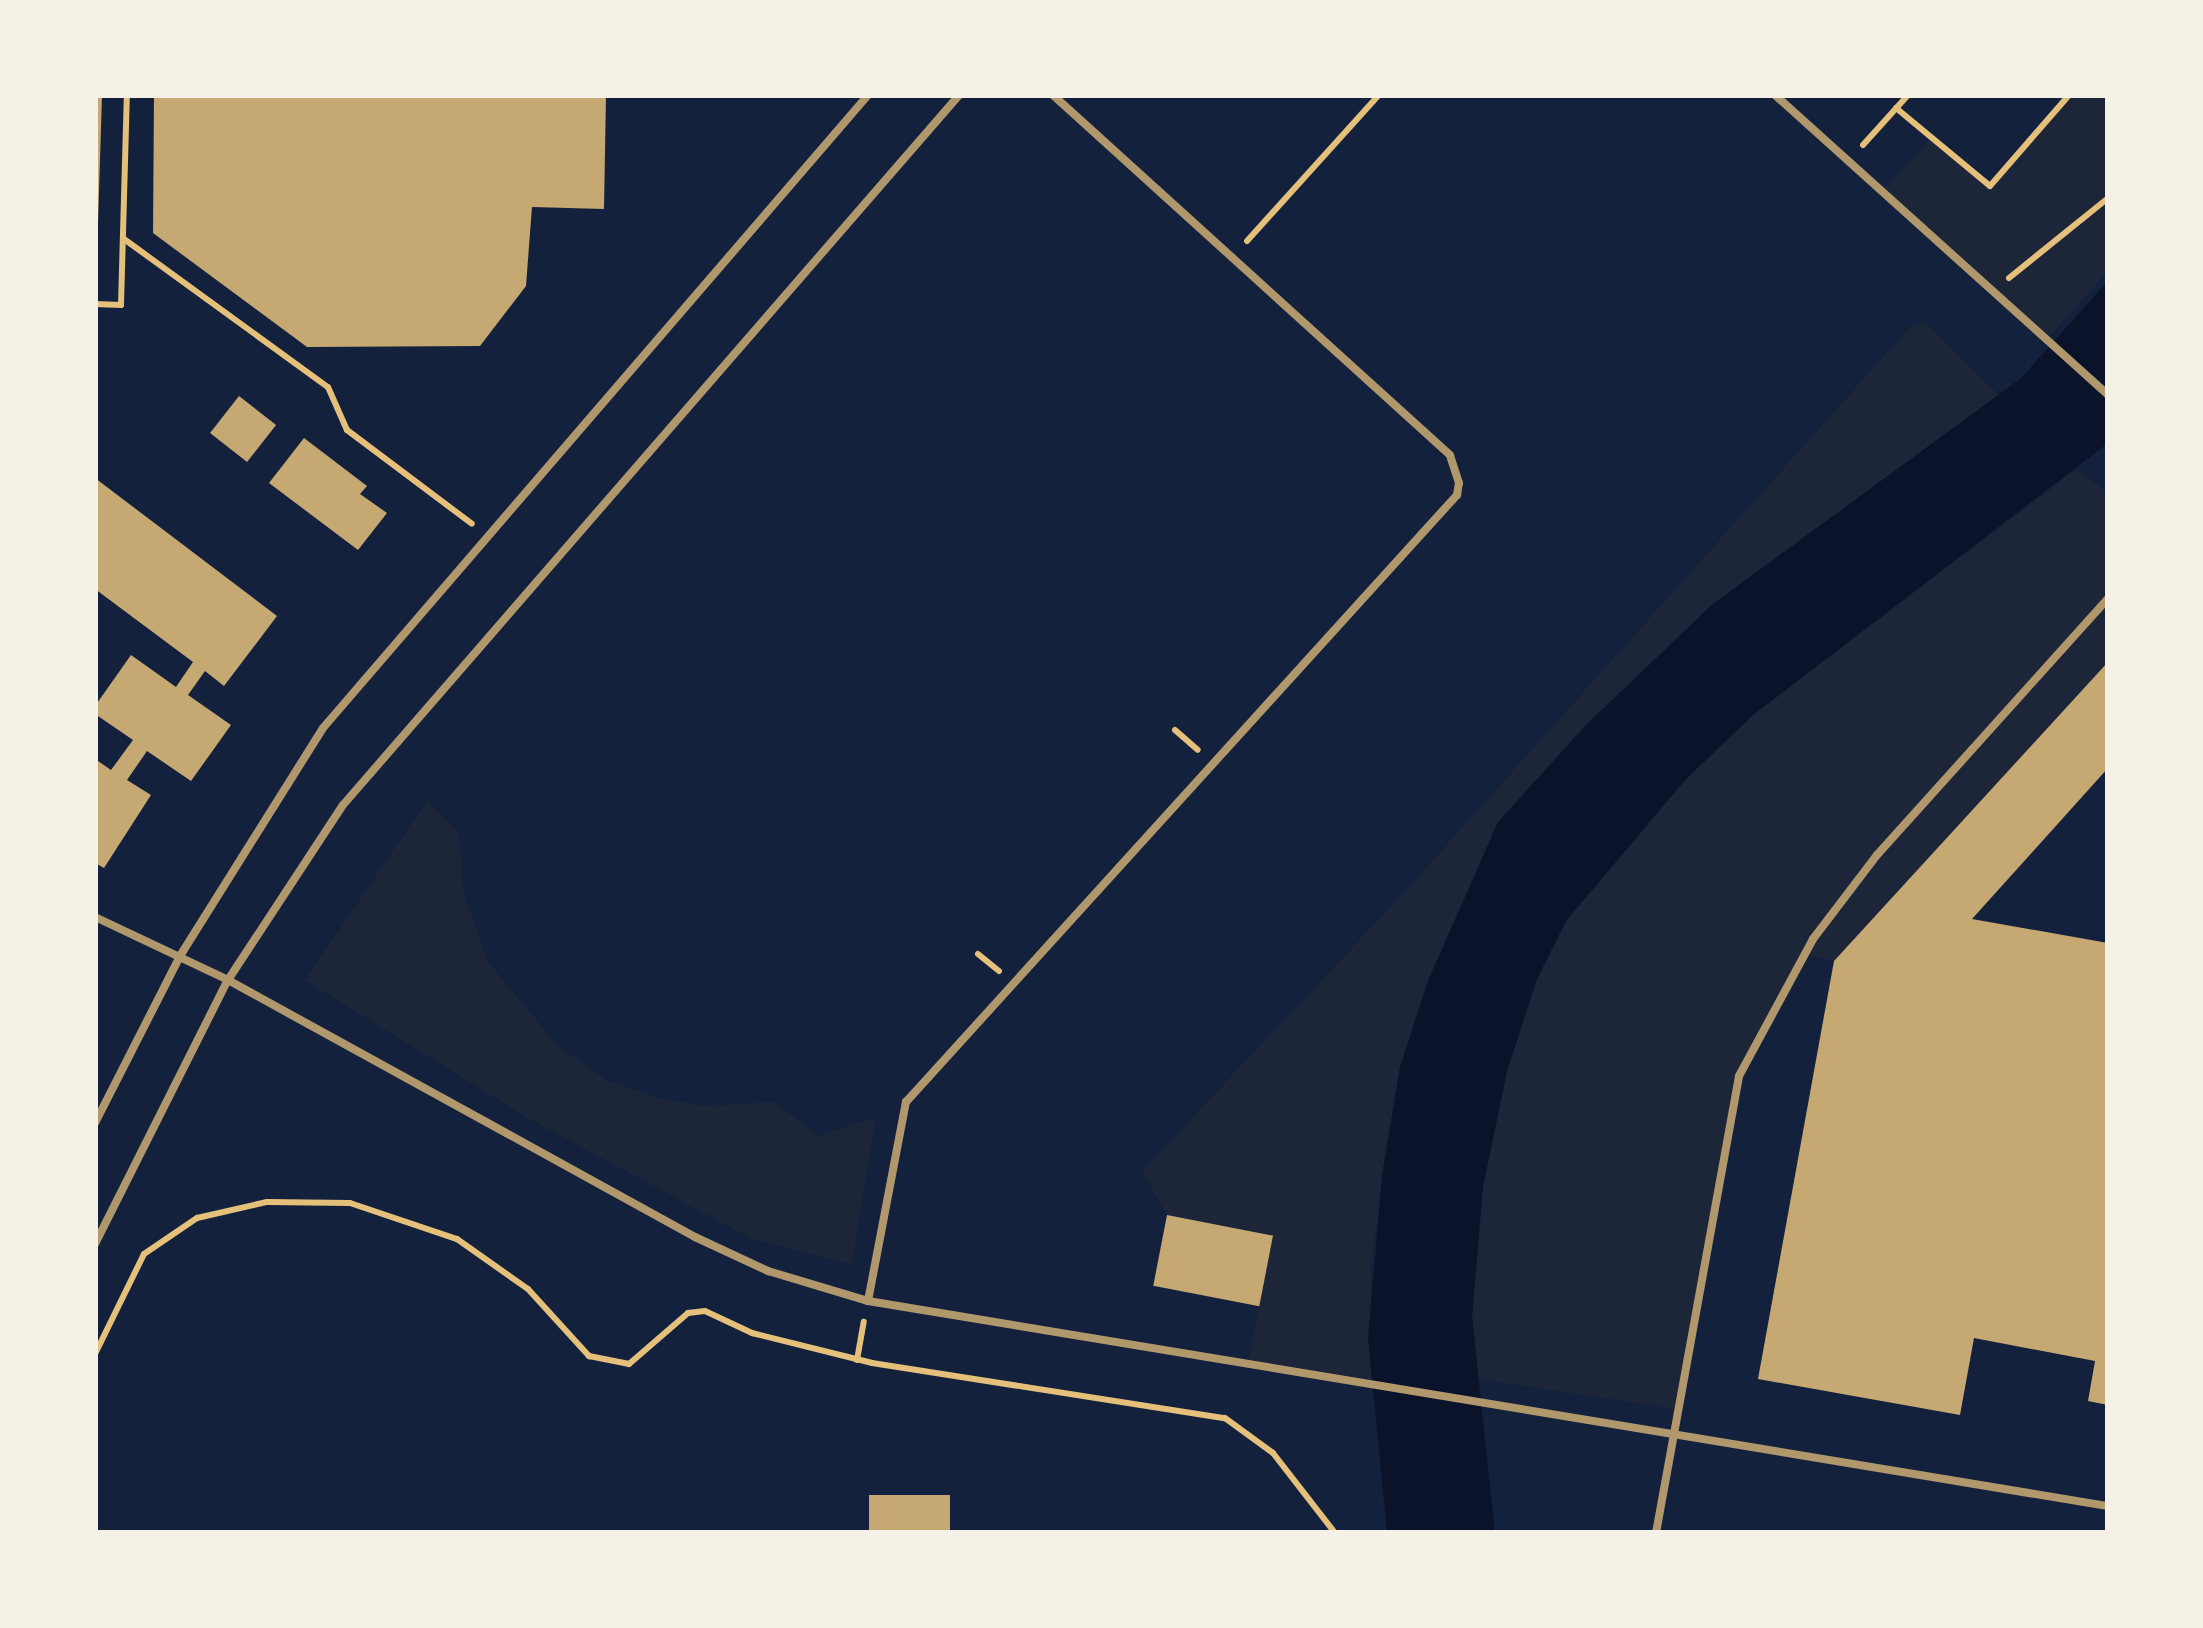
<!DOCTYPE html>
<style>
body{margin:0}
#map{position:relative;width:2203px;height:1628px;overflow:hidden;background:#14213d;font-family:Barlow,sans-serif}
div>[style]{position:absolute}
.green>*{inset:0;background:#1d2539}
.water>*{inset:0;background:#0b132b}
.building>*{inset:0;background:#c6a872;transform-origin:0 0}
.path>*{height:6px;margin:-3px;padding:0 3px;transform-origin:3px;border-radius:3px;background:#e5c07b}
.service>*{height:8px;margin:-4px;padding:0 4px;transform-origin:4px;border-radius:4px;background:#b1986c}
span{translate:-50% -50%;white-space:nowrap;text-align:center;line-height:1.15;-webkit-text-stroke:9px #f6f1e7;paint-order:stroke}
.frame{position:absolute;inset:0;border:98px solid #f6f1e7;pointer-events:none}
</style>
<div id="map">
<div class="green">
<i style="clip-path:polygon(2069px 95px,2108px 95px,2108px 271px,2046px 340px,1881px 191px,1932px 138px,1990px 186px)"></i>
<i style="clip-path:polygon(1925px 322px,1999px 395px,1712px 604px,1587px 724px,1498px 822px,1428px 981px,1400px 1067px,1371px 1265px,1371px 1384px,1248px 1364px,1273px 1235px,1167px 1215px,1142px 1171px,1401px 896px,1911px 326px)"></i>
<i style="clip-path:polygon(2077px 469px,2108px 493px,2108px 662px,1834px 961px,1805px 955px,1739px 1076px,1677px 1409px,1479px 1379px,1472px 1317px,1483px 1187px,1507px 1071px,1537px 979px,1566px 921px,1686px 779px,1753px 715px)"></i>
<i style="clip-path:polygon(427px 801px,459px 833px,463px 891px,488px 962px,558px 1046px,607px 1080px,661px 1099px,706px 1106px,774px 1102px,819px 1136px,876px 1117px,852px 1265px,752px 1239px,526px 1117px,305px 980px)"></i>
</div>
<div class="water">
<i style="clip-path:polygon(2108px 281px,2108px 443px,1753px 715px,1686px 779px,1566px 921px,1537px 979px,1507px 1071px,1483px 1187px,1472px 1317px,1495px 1533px,1387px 1533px,1368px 1338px,1382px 1175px,1400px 1067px,1428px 981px,1498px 822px,1587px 724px,1713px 604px,2020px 379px)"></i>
</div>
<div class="building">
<i style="clip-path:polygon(95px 95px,102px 95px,98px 224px,95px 224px)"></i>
<i style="clip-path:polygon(154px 95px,606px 95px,604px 209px,532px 207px,526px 286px,480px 346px,307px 347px,153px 233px)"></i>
<i style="left:239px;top:396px;width:47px;height:47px;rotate:38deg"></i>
<i style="clip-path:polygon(304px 438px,367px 486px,360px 494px,387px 513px,358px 550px,269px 483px)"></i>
<i style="clip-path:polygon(95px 478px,277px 616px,224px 686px,205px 671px,188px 695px,231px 725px,191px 781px,147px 751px,127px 780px,151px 795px,104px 868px,95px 863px,95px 759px,111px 770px,133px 740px,95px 714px,95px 706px,131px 655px,176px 687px,193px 662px,95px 589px)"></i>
<i style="clip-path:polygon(2108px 662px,2108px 768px,1972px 919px,2108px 943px,2108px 1405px,2088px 1401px,2095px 1361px,1974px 1338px,1960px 1415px,1758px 1379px,1834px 961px)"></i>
<i style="left:1167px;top:1215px;width:108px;height:72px;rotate:11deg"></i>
<i style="left:869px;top:1495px;width:81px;height:39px"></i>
</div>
<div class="path">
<i style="left:1896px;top:108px;width:122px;rotate:39.7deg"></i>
<i style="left:1990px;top:186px;width:121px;rotate:-49deg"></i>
<i style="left:1863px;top:145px;width:67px;rotate:-48deg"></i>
<i style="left:124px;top:239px;width:252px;rotate:36deg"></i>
<i style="left:328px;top:387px;width:47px;rotate:66.2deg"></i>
<i style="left:347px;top:430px;width:156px;rotate:36.9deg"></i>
<i style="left:1247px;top:241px;width:197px;rotate:-47.9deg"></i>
<i style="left:2009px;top:278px;width:127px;rotate:-38.9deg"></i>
<i style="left:95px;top:304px;width:26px;rotate:2deg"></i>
<i style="left:121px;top:305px;width:210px;rotate:-88.4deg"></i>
<i style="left:1175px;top:730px;width:30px;rotate:41deg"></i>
<i style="left:978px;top:954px;width:27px;rotate:39deg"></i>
<i style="left:95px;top:1354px;width:111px;rotate:-63.9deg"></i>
<i style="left:144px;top:1254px;width:64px;rotate:-34.2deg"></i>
<i style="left:197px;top:1218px;width:72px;rotate:-12.9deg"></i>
<i style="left:267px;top:1202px;width:83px;rotate:0.7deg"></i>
<i style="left:350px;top:1203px;width:113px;rotate:18.6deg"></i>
<i style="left:457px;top:1239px;width:87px;rotate:35.2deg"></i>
<i style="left:528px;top:1289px;width:91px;rotate:47.7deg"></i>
<i style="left:589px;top:1356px;width:41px;rotate:11.3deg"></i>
<i style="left:629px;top:1364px;width:78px;rotate:-40.8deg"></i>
<i style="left:688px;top:1313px;width:17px;rotate:-7deg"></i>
<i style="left:705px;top:1311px;width:52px;rotate:25.1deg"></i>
<i style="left:752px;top:1333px;width:124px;rotate:14deg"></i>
<i style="left:872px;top:1363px;width:357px;rotate:8.9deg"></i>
<i style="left:1225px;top:1418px;width:59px;rotate:36.1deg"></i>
<i style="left:1273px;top:1453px;width:101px;rotate:52.2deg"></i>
<i style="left:857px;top:1360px;width:39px;rotate:-80deg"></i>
</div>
<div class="service">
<i style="left:1775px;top:95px;width:448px;rotate:42deg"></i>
<i style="left:95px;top:917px;width:147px;rotate:25.3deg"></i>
<i style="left:228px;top:980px;width:533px;rotate:28.82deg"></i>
<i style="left:695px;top:1237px;width:81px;rotate:25deg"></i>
<i style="left:768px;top:1271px;width:104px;rotate:16.7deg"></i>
<i style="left:868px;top:1301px;width:1257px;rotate:9.39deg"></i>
<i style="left:95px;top:1123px;width:187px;rotate:-63deg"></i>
<i style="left:180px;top:956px;width:269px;rotate:-57.9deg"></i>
<i style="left:323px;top:728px;width:835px;rotate:-49.27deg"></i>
<i style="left:95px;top:1244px;width:296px;rotate:-63.3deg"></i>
<i style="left:228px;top:980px;width:209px;rotate:-56.7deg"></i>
<i style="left:343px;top:805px;width:940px;rotate:-49.05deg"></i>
<i style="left:868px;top:1301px;width:203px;rotate:-79.2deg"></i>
<i style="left:906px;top:1102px;width:820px;rotate:-47.77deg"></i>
<i style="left:1457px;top:495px;width:12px;rotate:-81deg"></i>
<i style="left:1459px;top:483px;width:29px;rotate:-108deg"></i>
<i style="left:1450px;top:455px;width:536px;rotate:-137.8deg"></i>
<i style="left:1656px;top:1533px;width:464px;rotate:-79.7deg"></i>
<i style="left:1739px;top:1076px;width:156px;rotate:-61.6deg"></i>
<i style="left:1813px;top:939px;width:106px;rotate:-52.7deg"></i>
<i style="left:1877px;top:855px;width:346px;rotate:-48deg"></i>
</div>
<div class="frame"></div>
</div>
